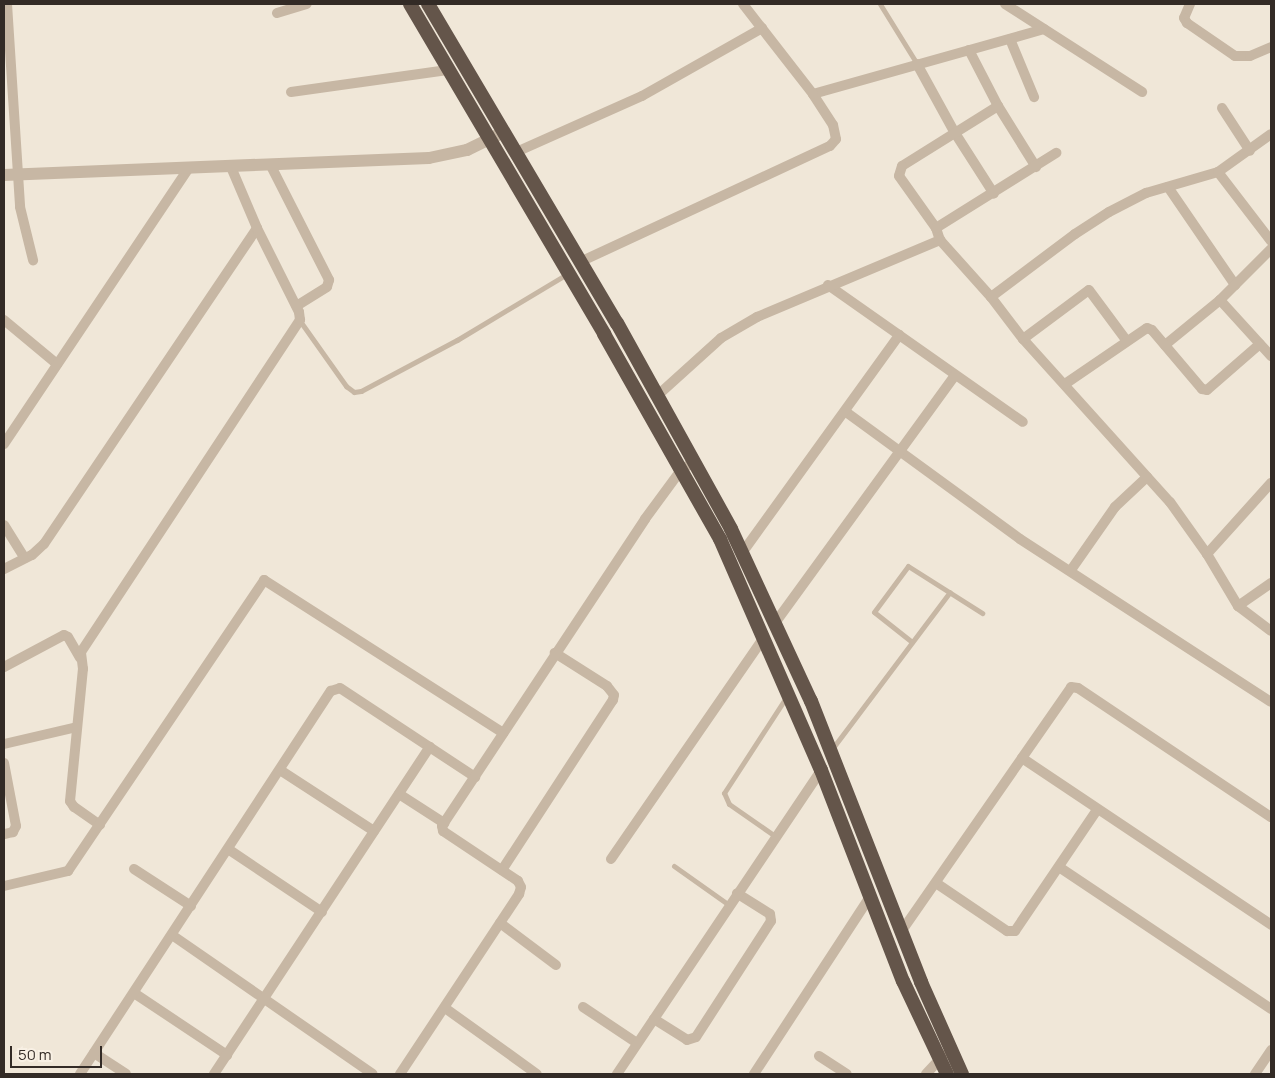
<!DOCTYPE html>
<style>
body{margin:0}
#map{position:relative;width:1275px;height:1078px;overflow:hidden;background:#f0e7d8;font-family:Manrope,sans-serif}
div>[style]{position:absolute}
.service>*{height:5px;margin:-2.5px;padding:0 2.5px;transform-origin:2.5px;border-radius:2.5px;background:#c7b7a4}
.minor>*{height:10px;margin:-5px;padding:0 5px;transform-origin:5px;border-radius:5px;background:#c7b7a4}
.tertiary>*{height:12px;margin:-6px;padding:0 6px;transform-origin:6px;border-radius:6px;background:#c7b7a4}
.trunk>*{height:14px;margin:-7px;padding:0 7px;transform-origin:7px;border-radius:7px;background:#64554a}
span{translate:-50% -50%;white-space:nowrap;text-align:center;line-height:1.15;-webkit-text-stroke:4px #f8f0e4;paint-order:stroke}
.frame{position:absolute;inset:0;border:5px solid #332b26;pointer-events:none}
.scale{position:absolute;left:10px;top:1046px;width:92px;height:22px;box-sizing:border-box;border:2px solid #332b26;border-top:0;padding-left:6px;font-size:15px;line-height:18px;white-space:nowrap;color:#332b26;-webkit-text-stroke:4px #f8f0e4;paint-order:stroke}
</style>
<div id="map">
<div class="service">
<i style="left:880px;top:4px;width:70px;rotate:58.3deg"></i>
<i style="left:300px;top:321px;width:80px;rotate:54.7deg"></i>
<i style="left:346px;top:386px;width:10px;rotate:37deg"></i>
<i style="left:354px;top:392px;width:7px;rotate:-8deg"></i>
<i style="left:361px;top:391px;width:109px;rotate:-28deg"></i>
<i style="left:457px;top:340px;width:128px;rotate:-31deg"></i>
<i style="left:912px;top:642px;width:48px;rotate:-141.7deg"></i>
<i style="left:874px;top:612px;width:57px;rotate:-53.5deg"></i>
<i style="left:908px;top:566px;width:88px;rotate:32.4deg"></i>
<i style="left:832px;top:749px;width:196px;rotate:-53.1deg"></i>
<i style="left:775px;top:836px;width:56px;rotate:-145.2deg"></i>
<i style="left:729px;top:804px;width:12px;rotate:-114deg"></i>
<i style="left:724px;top:793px;width:116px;rotate:-57deg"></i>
<i style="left:674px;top:866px;width:67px;rotate:35.3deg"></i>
</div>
<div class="minor">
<i style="left:7px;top:4px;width:203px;rotate:86.3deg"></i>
<i style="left:20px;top:207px;width:55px;rotate:76.2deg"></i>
<i style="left:1005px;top:4px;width:163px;rotate:32.7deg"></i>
<i style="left:1190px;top:4px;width:15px;rotate:113deg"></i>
<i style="left:1184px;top:18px;width:6px;rotate:59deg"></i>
<i style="left:1187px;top:23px;width:58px;rotate:34.5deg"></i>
<i style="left:1235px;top:56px;width:15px"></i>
<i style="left:1250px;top:56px;width:23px;rotate:-23deg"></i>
<i style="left:277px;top:13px;width:31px;rotate:-17deg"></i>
<i style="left:1010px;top:39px;width:63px;rotate:67.5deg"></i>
<i style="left:969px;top:50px;width:63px;rotate:62.6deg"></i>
<i style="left:998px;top:106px;width:72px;rotate:58.1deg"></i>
<i style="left:917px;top:64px;width:79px;rotate:61.2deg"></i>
<i style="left:955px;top:133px;width:72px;rotate:57.4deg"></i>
<i style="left:291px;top:92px;width:158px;rotate:-8deg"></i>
<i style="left:813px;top:94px;width:240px;rotate:-15.7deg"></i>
<i style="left:998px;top:106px;width:113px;rotate:148deg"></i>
<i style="left:902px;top:166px;width:10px;rotate:107deg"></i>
<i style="left:899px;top:176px;width:64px;rotate:54.6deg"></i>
<i style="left:936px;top:228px;width:13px;rotate:72deg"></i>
<i style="left:940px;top:240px;width:76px;rotate:48.2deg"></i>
<i style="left:991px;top:297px;width:53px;rotate:52.7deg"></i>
<i style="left:1023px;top:339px;width:219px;rotate:48deg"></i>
<i style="left:1170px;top:502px;width:64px;rotate:54.6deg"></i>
<i style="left:1207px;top:554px;width:61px;rotate:59.2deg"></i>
<i style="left:1238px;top:606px;width:41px;rotate:37.1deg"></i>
<i style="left:1222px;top:108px;width:51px;rotate:56.9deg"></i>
<i style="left:514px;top:153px;width:140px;rotate:-24deg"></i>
<i style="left:642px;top:96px;width:138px;rotate:-29.5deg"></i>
<i style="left:271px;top:166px;width:128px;rotate:63deg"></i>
<i style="left:329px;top:280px;width:7px;rotate:106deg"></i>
<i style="left:327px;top:287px;width:36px;rotate:148deg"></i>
<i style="left:1218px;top:172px;width:87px;rotate:52.5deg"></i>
<i style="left:1168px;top:187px;width:119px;rotate:55.6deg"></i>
<i style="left:936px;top:228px;width:142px;rotate:-32deg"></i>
<i style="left:582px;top:261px;width:273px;rotate:-24.9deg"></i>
<i style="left:830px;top:146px;width:9px;rotate:-49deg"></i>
<i style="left:836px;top:139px;width:14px;rotate:-102deg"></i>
<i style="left:833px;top:125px;width:37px;rotate:-123deg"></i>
<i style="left:813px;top:94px;width:114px;rotate:-127.9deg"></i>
<i style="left:828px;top:285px;width:238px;rotate:35.1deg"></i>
<i style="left:991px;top:297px;width:105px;rotate:-36.9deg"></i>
<i style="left:1075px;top:234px;width:40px;rotate:-32.9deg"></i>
<i style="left:1109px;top:212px;width:42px;rotate:-27.2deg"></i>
<i style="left:1146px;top:193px;width:75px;rotate:-16.3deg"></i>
<i style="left:1218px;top:172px;width:65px;rotate:-35.6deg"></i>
<i style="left:1220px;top:300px;width:76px;rotate:47.7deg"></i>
<i style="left:4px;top:320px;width:69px;rotate:39.7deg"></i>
<i style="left:1023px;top:339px;width:82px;rotate:-36.6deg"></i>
<i style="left:1089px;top:290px;width:62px;rotate:53.5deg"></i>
<i style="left:1165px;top:345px;width:71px;rotate:-39.3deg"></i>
<i style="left:1220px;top:300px;width:72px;rotate:-45deg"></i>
<i style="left:1065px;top:384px;width:99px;rotate:-34.3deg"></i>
<i style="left:1147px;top:328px;width:5px;rotate:22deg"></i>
<i style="left:1152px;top:330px;width:77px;rotate:49.7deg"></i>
<i style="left:1202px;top:389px;width:5px;rotate:11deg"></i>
<i style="left:1207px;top:390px;width:70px;rotate:-41deg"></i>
<i style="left:658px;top:395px;width:85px;rotate:-42.1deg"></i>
<i style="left:721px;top:338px;width:42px;rotate:-30.3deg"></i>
<i style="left:757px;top:317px;width:199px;rotate:-22.8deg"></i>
<i style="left:846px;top:412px;width:215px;rotate:36.1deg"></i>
<i style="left:1020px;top:539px;width:299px;rotate:33deg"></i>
<i style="left:4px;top:444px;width:332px;rotate:-56.2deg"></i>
<i style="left:4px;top:525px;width:39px;rotate:58deg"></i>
<i style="left:742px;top:553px;width:269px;rotate:-54.2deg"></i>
<i style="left:1207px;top:554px;width:96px;rotate:-48deg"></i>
<i style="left:4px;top:569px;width:31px;rotate:-27deg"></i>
<i style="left:32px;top:555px;width:16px;rotate:-43deg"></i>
<i style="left:44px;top:544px;width:381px;rotate:-56deg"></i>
<i style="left:1071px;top:570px;width:77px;rotate:-55.1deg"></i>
<i style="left:1115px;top:507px;width:44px;rotate:-43.2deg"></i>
<i style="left:1238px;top:606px;width:40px;rotate:-34.9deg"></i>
<i style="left:775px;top:623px;width:306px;rotate:-54deg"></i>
<i style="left:4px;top:667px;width:68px;rotate:-28.1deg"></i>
<i style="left:64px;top:635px;width:4px;rotate:27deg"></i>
<i style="left:68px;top:637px;width:24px;rotate:60deg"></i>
<i style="left:4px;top:744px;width:75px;rotate:-13.1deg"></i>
<i style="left:1022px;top:758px;width:300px;rotate:33.8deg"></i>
<i style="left:4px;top:763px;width:64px;rotate:79.2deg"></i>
<i style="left:16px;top:826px;width:7px;rotate:117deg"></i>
<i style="left:13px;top:832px;width:9px;rotate:167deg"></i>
<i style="left:280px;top:770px;width:112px;rotate:33deg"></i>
<i style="left:399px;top:794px;width:54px;rotate:32.8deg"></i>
<i style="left:100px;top:825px;width:32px;rotate:-145deg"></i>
<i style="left:74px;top:807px;width:7px;rotate:-124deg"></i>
<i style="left:70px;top:801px;width:133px;rotate:-84.4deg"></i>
<i style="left:83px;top:669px;width:17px;rotate:-97deg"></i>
<i style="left:81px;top:652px;width:398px;rotate:-56.6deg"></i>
<i style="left:300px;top:320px;width:8px;rotate:-97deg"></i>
<i style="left:299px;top:312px;width:94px;rotate:-116.6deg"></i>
<i style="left:257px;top:228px;width:66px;rotate:-113.1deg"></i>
<i style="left:228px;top:849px;width:113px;rotate:33.8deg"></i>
<i style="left:611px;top:859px;width:270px;rotate:-55.4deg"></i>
<i style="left:1059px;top:867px;width:255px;rotate:33.8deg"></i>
<i style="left:134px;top:869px;width:68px;rotate:33deg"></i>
<i style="left:502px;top:870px;width:203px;rotate:-56.9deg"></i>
<i style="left:613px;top:700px;width:5px;rotate:-79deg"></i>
<i style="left:614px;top:695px;width:11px;rotate:-128deg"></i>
<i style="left:607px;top:686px;width:62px;rotate:-147.6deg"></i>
<i style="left:936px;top:883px;width:86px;rotate:34.1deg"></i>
<i style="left:1007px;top:931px;width:8px"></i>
<i style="left:1015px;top:931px;width:146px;rotate:-55.9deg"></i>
<i style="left:4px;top:886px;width:66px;rotate:-13.2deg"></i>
<i style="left:68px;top:871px;width:351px;rotate:-56deg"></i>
<i style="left:264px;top:580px;width:284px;rotate:32.6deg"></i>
<i style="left:500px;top:923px;width:70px;rotate:36.9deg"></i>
<i style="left:901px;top:932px;width:298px;rotate:-55.2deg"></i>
<i style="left:1071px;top:687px;width:7px;rotate:8deg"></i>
<i style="left:1078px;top:688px;width:232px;rotate:33.8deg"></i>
<i style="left:172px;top:935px;width:244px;rotate:34.7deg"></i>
<i style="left:134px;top:993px;width:112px;rotate:33.7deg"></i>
<i style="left:583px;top:1007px;width:65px;rotate:33.7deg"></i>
<i style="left:445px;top:1008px;width:113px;rotate:35.7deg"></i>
<i style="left:654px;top:1019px;width:39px;rotate:32deg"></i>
<i style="left:687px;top:1040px;width:9px;rotate:-18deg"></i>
<i style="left:696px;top:1037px;width:138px;rotate:-57.1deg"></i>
<i style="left:771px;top:921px;width:7px;rotate:-98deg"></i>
<i style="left:770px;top:914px;width:39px;rotate:-148deg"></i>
<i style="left:94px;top:1053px;width:38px;rotate:33deg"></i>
<i style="left:819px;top:1056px;width:33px;rotate:33deg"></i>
<i style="left:80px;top:1074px;width:458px;rotate:-56.8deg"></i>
<i style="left:331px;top:691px;width:9px;rotate:-18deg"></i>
<i style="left:340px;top:688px;width:162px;rotate:33.4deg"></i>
<i style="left:214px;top:1074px;width:392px;rotate:-56.6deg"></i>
<i style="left:400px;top:1074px;width:216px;rotate:-56.5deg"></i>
<i style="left:519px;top:894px;width:7px;rotate:-74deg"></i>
<i style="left:521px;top:887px;width:7px;rotate:-117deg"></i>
<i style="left:518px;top:881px;width:90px;rotate:-146.3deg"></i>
<i style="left:443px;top:831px;width:5px;rotate:-101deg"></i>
<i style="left:442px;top:826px;width:368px;rotate:-56.5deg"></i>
<i style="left:645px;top:519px;width:61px;rotate:-53.7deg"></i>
<i style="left:681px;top:470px;width:15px;rotate:-32deg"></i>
<i style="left:617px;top:1074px;width:366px;rotate:-56.1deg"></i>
<i style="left:754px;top:1074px;width:212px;rotate:-56.8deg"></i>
<i style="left:926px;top:1074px;width:26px;rotate:-47deg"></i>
<i style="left:1255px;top:1074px;width:29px;rotate:-56deg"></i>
</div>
<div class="tertiary">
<i style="left:4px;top:175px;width:425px;rotate:-2.3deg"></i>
<i style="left:429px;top:158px;width:39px;rotate:-12deg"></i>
<i style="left:467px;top:150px;width:39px;rotate:-26deg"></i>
</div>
<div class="trunk">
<i style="left:410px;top:4px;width:383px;rotate:59.5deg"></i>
<i style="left:604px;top:334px;width:236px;rotate:60.5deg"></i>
<i style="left:720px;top:539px;width:252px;rotate:66.4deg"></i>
<i style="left:821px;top:770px;width:226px;rotate:68.8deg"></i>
<i style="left:903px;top:981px;width:103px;rotate:64.7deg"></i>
<i style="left:428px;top:4px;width:371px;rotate:59.4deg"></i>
<i style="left:617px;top:323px;width:235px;rotate:61deg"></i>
<i style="left:731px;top:529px;width:190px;rotate:65.1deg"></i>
<i style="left:811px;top:701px;width:302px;rotate:68.6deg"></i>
<i style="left:921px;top:982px;width:101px;rotate:66deg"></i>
</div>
<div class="frame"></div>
<div class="scale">50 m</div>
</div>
